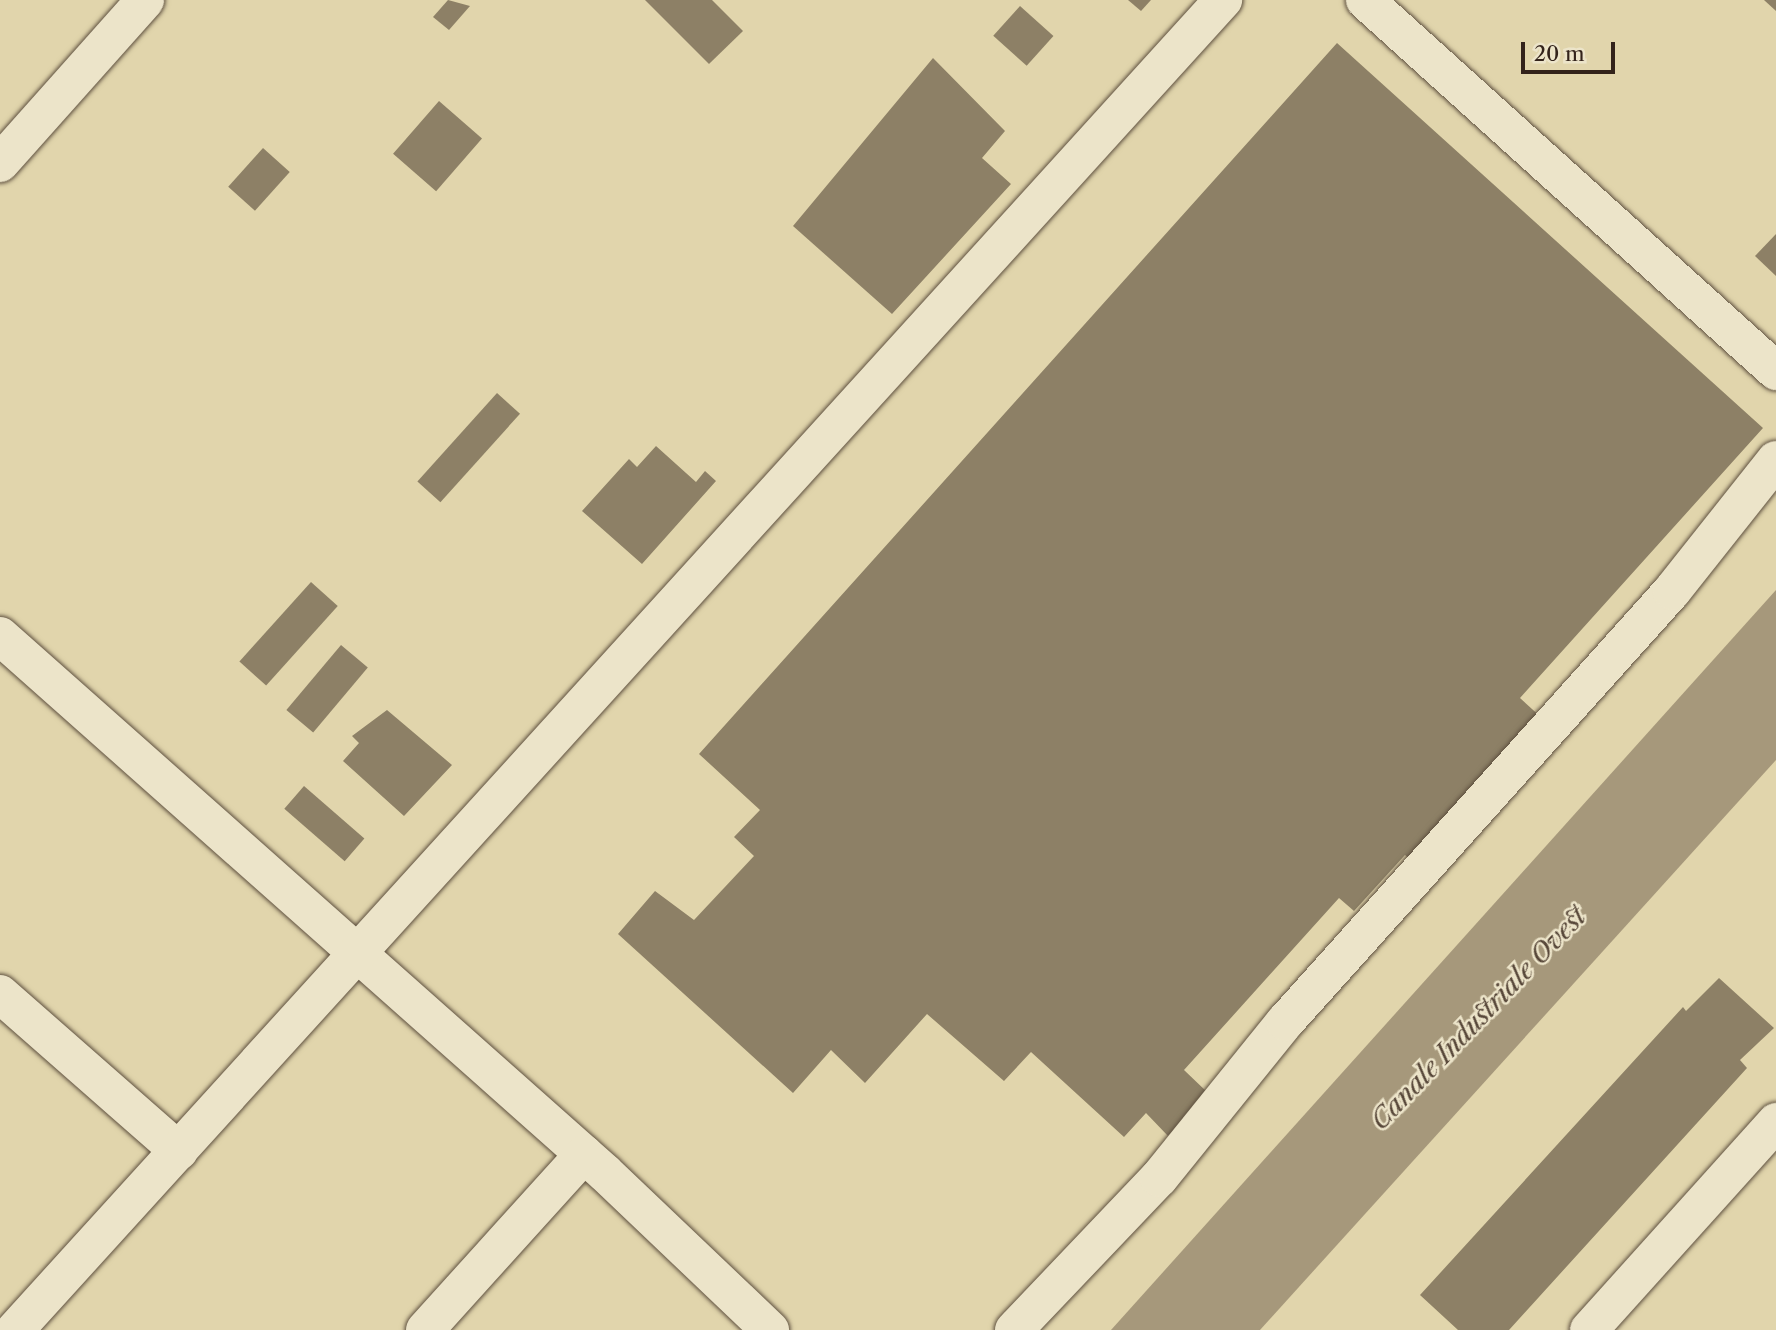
<!DOCTYPE html>
<style>
body{margin:0}
#map{position:relative;width:1776px;height:1330px;overflow:hidden;background:#e1d5ac;font-family:"Libre Caslon Text",serif}
div>[style]{position:absolute}
.water>*{inset:0;background:#a6987b}
.building>*{inset:0;background:#8d8066;transform-origin:0 0}
.roads{filter:drop-shadow(0 0 2px #5e503f) drop-shadow(0 0 2px #5e503f)}
.minor>*{height:38px;margin:-19px;padding:0 19px;transform-origin:19px;border-radius:19px;background:#ece4c9}
span{translate:-50% -50%;white-space:nowrap;text-align:center;line-height:1.15;-webkit-text-stroke:5px #ece4c9;paint-order:stroke}
.water-label{font-size:26px;color:#564638;font-style:italic}
.scale{position:absolute;left:1521px;top:42px;width:94px;height:32px;box-sizing:border-box;border:4px solid #33231b;border-top:0;padding-left:9px;font-size:21px;line-height:24px;white-space:nowrap;color:#33231b;-webkit-text-stroke:5px #ece4c9;paint-order:stroke}
</style>
<div id="map">
<div class="water">
<i style="clip-path:polygon(1776px 590px,1776px 760px,1260px 1330px,1111px 1330px)"></i>
</div>
<div class="building">
<i style="clip-path:polygon(448px 0,470px 6px,449px 30px,433px 17px)"></i>
<i style="clip-path:polygon(645px 0,712px 0,743px 31px,709px 64px)"></i>
<i style="clip-path:polygon(1128px 0,1151px 0,1141px 11px)"></i>
<i style="clip-path:polygon(1764px 0,1776px 0,1776px 11px)"></i>
<i style="left:1020px;top:6px;width:45px;height:40px;rotate:42deg"></i>
<i style="clip-path:polygon(1337px 43px,1763px 428px,1520px 698px,1543px 719px,1413px 862px,1405px 855px,1354px 911px,1339px 898px,1184px 1070px,1207px 1092px,1168px 1136px,1146px 1113px,1124px 1137px,1031px 1052px,1004px 1081px,927px 1014px,865px 1083px,831px 1050px,793px 1093px,618px 934px,655px 891px,694px 920px,754px 856px,734px 837px,760px 810px,699px 754px)"></i>
<i style="clip-path:polygon(933px 58px,1005px 131px,982px 158px,1011px 184px,892px 314px,793px 226px)"></i>
<i style="left:439px;top:101px;width:57px;height:70px;rotate:41deg"></i>
<i style="left:263px;top:148px;width:36px;height:52px;rotate:42deg"></i>
<i style="clip-path:polygon(1776px 234px,1776px 276px,1755px 256px)"></i>
<i style="left:497px;top:393px;width:31px;height:119px;rotate:42deg"></i>
<i style="clip-path:polygon(656px 446px,696px 482px,705px 471px,716px 481px,642px 564px,582px 511px,629px 459px,637px 467px)"></i>
<i style="left:311px;top:582px;width:36px;height:107px;rotate:42deg"></i>
<i style="left:341px;top:645px;width:35px;height:85px;rotate:40deg"></i>
<i style="clip-path:polygon(387px 710px,452px 765px,404px 816px,343px 761px,359px 743px,352px 736px)"></i>
<i style="left:304px;top:786px;width:80px;height:30px;rotate:41deg"></i>
<i style="clip-path:polygon(1719px 978px,1774px 1028px,1740px 1060px,1747px 1068px,1509px 1330px,1458px 1330px,1420px 1295px,1683px 1007px,1686px 1011px)"></i>
</div>
<div class="roads">
<div class="minor">
<i style="left:1365px;top:0;width:554px;rotate:42.07deg"></i>
<i style="left:0;top:163px;width:218px;rotate:-48.3deg"></i>
<i style="left:0;top:636px;width:809px;rotate:41.59deg"></i>
<i style="left:605px;top:1173px;width:228px;rotate:43.6deg"></i>
<i style="left:0;top:994px;width:238px;rotate:41.3deg"></i>
<i style="left:15px;top:1330px;width:1797px;rotate:-47.75deg"></i>
<i style="left:425px;top:1330px;width:237px;rotate:-47.9deg"></i>
<i style="left:1014px;top:1330px;width:210px;rotate:-46.4deg"></i>
<i style="left:1159px;top:1178px;width:201px;rotate:-51.1deg"></i>
<i style="left:1285px;top:1022px;width:579px;rotate:-48.08deg"></i>
<i style="left:1672px;top:591px;width:167px;rotate:-51.6deg"></i>
<i style="left:1589px;top:1330px;width:280px;rotate:-48deg"></i>
</div>
</div>
<div class="water-label">
<span style="left:1479px;top:1019px;rotate:-46deg">Canale Industriale Ovest</span>
</div>
<div class="scale">20 m</div>
</div>
